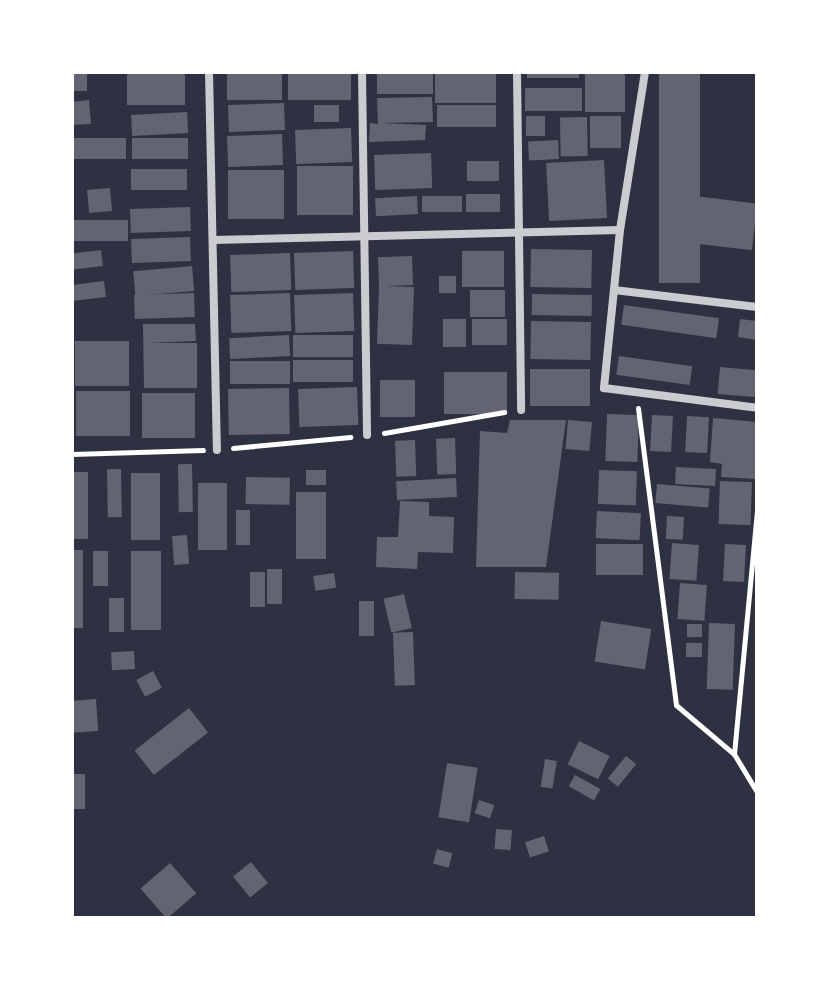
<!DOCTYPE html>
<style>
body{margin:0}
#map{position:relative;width:829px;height:990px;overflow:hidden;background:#2d3142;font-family:"Archivo Narrow",sans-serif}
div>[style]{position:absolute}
.building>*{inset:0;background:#626471;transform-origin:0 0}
.path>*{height:5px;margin:-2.5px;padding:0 2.5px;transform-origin:2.5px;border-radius:2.5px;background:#fff}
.minor>*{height:8px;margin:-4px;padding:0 4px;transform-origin:4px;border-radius:4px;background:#caccd0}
span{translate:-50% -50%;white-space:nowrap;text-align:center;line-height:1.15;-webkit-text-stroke:6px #fff;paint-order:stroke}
.frame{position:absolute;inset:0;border:74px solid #fff;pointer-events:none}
</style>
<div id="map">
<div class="building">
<i style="left:72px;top:72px;width:15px;height:19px"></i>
<i style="left:127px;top:72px;width:58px;height:33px"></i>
<i style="left:227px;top:72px;width:55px;height:28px"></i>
<i style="left:288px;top:72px;width:63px;height:28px"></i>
<i style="left:377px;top:72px;width:56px;height:22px"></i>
<i style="left:435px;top:72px;width:61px;height:31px"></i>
<i style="left:527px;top:72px;width:52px;height:6px"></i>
<i style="left:585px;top:72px;width:40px;height:40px"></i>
<i style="left:659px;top:72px;width:41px;height:211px"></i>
<i style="left:582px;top:88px;width:23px;height:57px;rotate:90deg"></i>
<i style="clip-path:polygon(432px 97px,433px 122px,381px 123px,426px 125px,425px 140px,369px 142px,370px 123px,378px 124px,377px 98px)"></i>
<i style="clip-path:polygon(89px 100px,91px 124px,72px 125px,72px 102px)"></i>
<i style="left:284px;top:103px;width:27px;height:56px;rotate:88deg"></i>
<i style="left:339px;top:105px;width:17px;height:25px;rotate:90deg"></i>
<i style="left:496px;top:105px;width:22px;height:59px;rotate:90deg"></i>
<i style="left:187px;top:112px;width:21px;height:56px;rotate:87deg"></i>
<i style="left:526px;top:116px;width:19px;height:20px"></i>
<i style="left:590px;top:116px;width:31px;height:32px"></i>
<i style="left:587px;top:117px;width:39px;height:27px;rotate:89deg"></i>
<i style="left:351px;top:128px;width:34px;height:56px;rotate:88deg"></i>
<i style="left:282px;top:134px;width:31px;height:55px;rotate:88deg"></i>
<i style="left:72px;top:138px;width:54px;height:21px"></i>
<i style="left:132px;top:138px;width:56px;height:21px"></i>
<i style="left:558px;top:140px;width:19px;height:30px;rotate:87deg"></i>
<i style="left:431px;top:153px;width:35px;height:57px;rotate:88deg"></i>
<i style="left:604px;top:160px;width:58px;height:58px;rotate:87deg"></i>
<i style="left:467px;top:161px;width:32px;height:20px"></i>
<i style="left:297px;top:166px;width:56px;height:49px"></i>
<i style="left:131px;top:169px;width:56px;height:21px"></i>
<i style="left:228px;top:170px;width:56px;height:49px"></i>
<i style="left:110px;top:188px;width:23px;height:23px;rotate:85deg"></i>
<i style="left:500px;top:194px;width:18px;height:34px;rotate:90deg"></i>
<i style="left:417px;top:196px;width:18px;height:42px;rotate:87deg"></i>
<i style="left:422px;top:196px;width:40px;height:16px"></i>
<i style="left:695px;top:196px;width:63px;height:47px;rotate:7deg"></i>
<i style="left:190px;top:207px;width:24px;height:60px;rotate:88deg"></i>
<i style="left:128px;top:220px;width:21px;height:56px;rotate:90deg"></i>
<i style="left:190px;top:237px;width:24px;height:59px;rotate:88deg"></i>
<i style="left:531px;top:249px;width:61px;height:38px;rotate:1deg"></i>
<i style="left:101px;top:250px;width:16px;height:29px;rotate:83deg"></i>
<i style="left:353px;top:251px;width:37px;height:59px;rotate:88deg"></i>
<i style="left:462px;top:251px;width:42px;height:36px"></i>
<i style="left:290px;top:253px;width:37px;height:60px;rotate:88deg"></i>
<i style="left:412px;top:256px;width:29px;height:34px;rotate:88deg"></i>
<i style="left:192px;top:266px;width:25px;height:59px;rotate:85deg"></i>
<i style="left:456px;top:276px;width:17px;height:17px;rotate:90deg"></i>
<i style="left:104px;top:281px;width:16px;height:32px;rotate:83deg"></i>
<i style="left:414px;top:287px;width:58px;height:35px;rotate:92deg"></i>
<i style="left:470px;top:290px;width:35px;height:27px"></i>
<i style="left:194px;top:293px;width:24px;height:60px;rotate:88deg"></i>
<i style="left:290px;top:293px;width:38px;height:60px;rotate:88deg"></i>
<i style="left:353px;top:293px;width:38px;height:59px;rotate:88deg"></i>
<i style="left:532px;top:294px;width:60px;height:21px;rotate:1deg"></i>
<i style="left:624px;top:305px;width:96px;height:20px;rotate:8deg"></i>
<i style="left:443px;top:319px;width:23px;height:28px"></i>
<i style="left:472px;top:319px;width:35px;height:26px"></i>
<i style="clip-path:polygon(740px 319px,757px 321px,757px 340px,738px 337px)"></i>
<i style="left:531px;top:321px;width:60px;height:38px;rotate:1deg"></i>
<i style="clip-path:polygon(143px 324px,195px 324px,196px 341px,149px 343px,197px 343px,197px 388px,144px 388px)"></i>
<i style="left:289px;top:335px;width:21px;height:60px;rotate:87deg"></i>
<i style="left:353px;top:335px;width:22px;height:60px;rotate:90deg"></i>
<i style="left:75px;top:341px;width:54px;height:45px"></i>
<i style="left:619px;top:356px;width:74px;height:19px;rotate:8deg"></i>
<i style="left:353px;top:360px;width:22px;height:60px;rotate:90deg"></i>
<i style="left:230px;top:361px;width:60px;height:23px"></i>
<i style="left:720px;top:367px;width:37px;height:27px;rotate:5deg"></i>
<i style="left:530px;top:369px;width:60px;height:37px"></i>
<i style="left:444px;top:372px;width:63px;height:42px"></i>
<i style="left:415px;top:380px;width:37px;height:35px;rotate:90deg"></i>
<i style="left:357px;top:387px;width:38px;height:59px;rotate:88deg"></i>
<i style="left:289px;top:388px;width:46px;height:61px;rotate:89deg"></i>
<i style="left:130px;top:391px;width:45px;height:54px;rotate:90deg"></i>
<i style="left:142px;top:393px;width:53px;height:45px"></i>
<i style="left:607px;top:414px;width:32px;height:47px;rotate:2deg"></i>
<i style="left:652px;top:415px;width:21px;height:36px;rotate:3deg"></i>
<i style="left:687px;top:416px;width:22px;height:36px;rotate:3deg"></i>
<i style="clip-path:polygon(713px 418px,757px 422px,755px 479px,721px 477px,722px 464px,710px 462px)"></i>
<i style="clip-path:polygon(510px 420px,566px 420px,546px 567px,476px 567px,480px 431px,507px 433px)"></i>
<i style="left:568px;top:420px;width:24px;height:29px;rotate:5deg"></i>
<i style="left:455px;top:438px;width:36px;height:19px;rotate:88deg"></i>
<i style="left:415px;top:440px;width:36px;height:20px;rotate:88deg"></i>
<i style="left:192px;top:464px;width:48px;height:14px;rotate:89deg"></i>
<i style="left:676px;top:467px;width:40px;height:17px;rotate:3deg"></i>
<i style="left:121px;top:469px;width:48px;height:14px;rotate:89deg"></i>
<i style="left:306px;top:470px;width:20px;height:15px"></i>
<i style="left:599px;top:470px;width:38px;height:34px;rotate:2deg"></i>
<i style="left:72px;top:472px;width:16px;height:67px"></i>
<i style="left:131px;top:473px;width:29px;height:67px"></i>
<i style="left:246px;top:477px;width:44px;height:27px;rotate:1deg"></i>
<i style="left:456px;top:478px;width:19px;height:60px;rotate:87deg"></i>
<i style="left:720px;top:481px;width:32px;height:43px;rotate:2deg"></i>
<i style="left:198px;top:483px;width:29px;height:67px"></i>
<i style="left:657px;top:484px;width:53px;height:19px;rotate:5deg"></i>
<i style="left:296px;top:492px;width:30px;height:67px"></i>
<i style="clip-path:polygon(400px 501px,429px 502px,429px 516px,454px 517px,453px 553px,418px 552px,417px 569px,376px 567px,377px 537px,398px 537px)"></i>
<i style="left:236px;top:510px;width:14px;height:35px"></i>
<i style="left:597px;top:511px;width:44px;height:27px;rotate:3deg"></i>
<i style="left:667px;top:516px;width:17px;height:23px;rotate:3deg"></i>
<i style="left:187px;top:535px;width:29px;height:15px;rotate:86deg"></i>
<i style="left:672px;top:543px;width:27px;height:36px;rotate:4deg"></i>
<i style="left:596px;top:544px;width:47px;height:31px"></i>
<i style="left:725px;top:544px;width:21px;height:37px;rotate:3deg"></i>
<i style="left:72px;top:550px;width:11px;height:78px"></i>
<i style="left:93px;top:551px;width:15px;height:35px"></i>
<i style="left:131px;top:551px;width:30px;height:79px"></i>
<i style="left:267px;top:569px;width:15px;height:35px"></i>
<i style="left:250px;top:572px;width:15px;height:35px"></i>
<i style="left:515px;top:572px;width:44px;height:27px;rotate:1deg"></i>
<i style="left:334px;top:573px;width:15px;height:21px;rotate:82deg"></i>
<i style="left:680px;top:583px;width:27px;height:36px;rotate:4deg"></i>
<i style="left:404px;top:594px;width:35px;height:21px;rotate:77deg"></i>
<i style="left:109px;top:598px;width:15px;height:34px"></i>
<i style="left:374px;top:601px;width:35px;height:15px;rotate:90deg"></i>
<i style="left:601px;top:621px;width:51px;height:41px;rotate:9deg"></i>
<i style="left:709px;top:623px;width:26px;height:66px;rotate:2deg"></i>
<i style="left:687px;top:624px;width:15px;height:13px"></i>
<i style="left:413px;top:632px;width:53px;height:20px;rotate:88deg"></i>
<i style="left:686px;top:643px;width:16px;height:14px"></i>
<i style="left:134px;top:651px;width:18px;height:23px;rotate:87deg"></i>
<i style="left:153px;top:671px;width:19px;height:19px;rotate:62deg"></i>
<i style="left:96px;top:699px;width:32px;height:24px;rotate:86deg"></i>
<i style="left:189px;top:708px;width:31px;height:69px;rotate:52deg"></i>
<i style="left:579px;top:741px;width:34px;height:26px;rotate:26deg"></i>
<i style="left:626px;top:756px;width:13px;height:29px;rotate:39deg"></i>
<i style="left:545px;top:759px;width:12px;height:28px;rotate:9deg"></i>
<i style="left:447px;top:763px;width:31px;height:55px;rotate:9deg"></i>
<i style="left:72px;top:774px;width:13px;height:35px"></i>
<i style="left:575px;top:775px;width:29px;height:13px;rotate:29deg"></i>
<i style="left:479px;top:800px;width:16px;height:14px;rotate:18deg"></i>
<i style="left:496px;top:829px;width:16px;height:20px;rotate:4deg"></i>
<i style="left:544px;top:836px;width:16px;height:20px;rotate:72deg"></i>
<i style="left:437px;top:849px;width:16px;height:15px;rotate:15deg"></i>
<i style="left:251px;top:862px;width:27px;height:23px;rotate:51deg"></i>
<i style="left:170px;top:863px;width:40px;height:39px;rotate:49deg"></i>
</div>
<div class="path">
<i style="left:638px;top:408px;width:299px;rotate:82.7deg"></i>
<i style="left:676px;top:705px;width:76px;rotate:40.2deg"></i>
<i style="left:734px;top:754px;width:44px;rotate:58.8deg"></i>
<i style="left:384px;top:433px;width:122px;rotate:-9.9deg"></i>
<i style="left:233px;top:448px;width:118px;rotate:-5.4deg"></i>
<i style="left:72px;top:454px;width:131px;rotate:-1.7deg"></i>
<i style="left:734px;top:754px;width:246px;rotate:-84.6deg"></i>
</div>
<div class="minor">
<i style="left:209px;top:72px;width:378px;rotate:88.8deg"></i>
<i style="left:362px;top:72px;width:363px;rotate:89.2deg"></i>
<i style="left:517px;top:72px;width:338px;rotate:89.3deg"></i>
<i style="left:620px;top:230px;width:159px;rotate:95.8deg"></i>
<i style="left:604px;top:388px;width:154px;rotate:7.4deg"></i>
<i style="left:213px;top:240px;width:407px;rotate:-1.4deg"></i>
<i style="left:620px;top:230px;width:160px;rotate:-81deg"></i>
<i style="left:614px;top:290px;width:144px;rotate:6.8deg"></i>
</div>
<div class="frame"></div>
</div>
